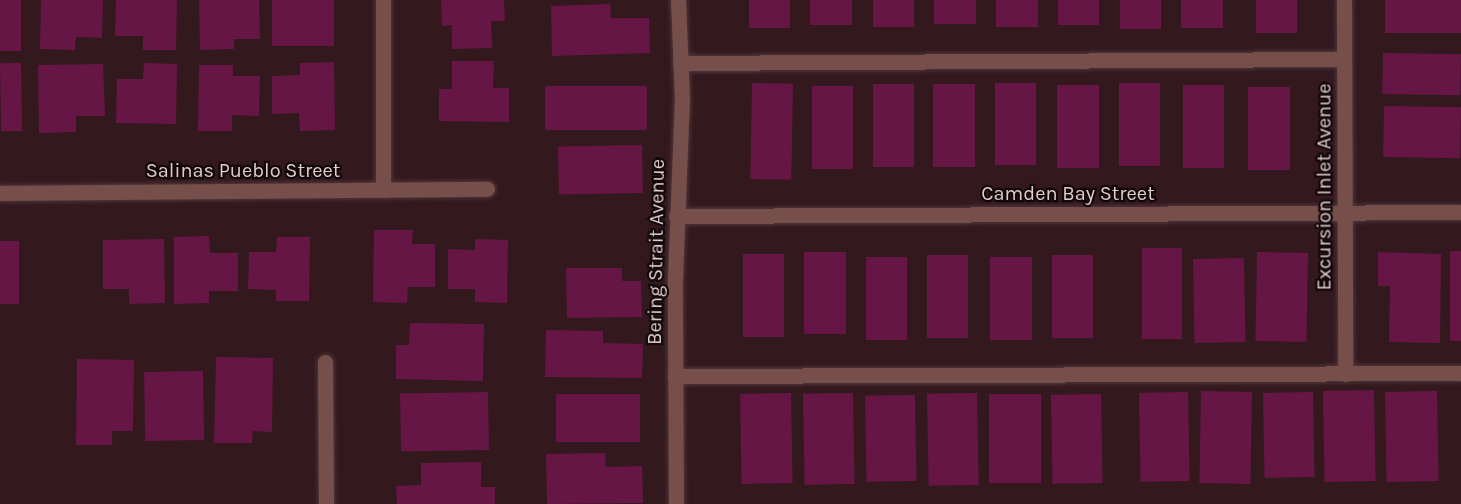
<!DOCTYPE html>
<style>
body{margin:0}
#map{position:relative;width:1461px;height:504px;overflow:hidden;background:#33191e;font-family:Karla,sans-serif}
div>[style]{position:absolute}
.building>*{inset:0;background:#651645;transform-origin:0 0}
.roads{filter:drop-shadow(0 0 2px #4f363a) drop-shadow(0 0 2px #4f363a)}
.minor>*{height:15px;margin:-7.5px;padding:0 7.5px;transform-origin:7.5px;border-radius:7.5px;background:#774f4a}
span{translate:-50% -50%;white-space:nowrap;text-align:center;line-height:1.15;-webkit-text-stroke:4.5px #130809;paint-order:stroke}
.street-label{font-size:20px;color:#dfcccf}
</style>
<div id="map">
<div class="building">
<i style="left:0;top:0;width:21px;height:51px"></i>
<i style="clip-path:polygon(41px 0,103px 0,102px 38px,76px 37px,75px 50px,40px 49px)"></i>
<i style="clip-path:polygon(116px 0,177px 0,176px 50px,143px 50px,143px 36px,115px 36px)"></i>
<i style="clip-path:polygon(199px 0,259px 0,260px 39px,234px 39px,234px 49px,200px 50px)"></i>
<i style="left:272px;top:0;width:62px;height:46px"></i>
<i style="clip-path:polygon(441px 0,504px 0,505px 21px,491px 21px,492px 48px,452px 49px,452px 25px,442px 26px)"></i>
<i style="left:749px;top:0;width:41px;height:28px"></i>
<i style="left:810px;top:0;width:42px;height:25px"></i>
<i style="left:873px;top:0;width:41px;height:27px"></i>
<i style="left:934px;top:0;width:42px;height:24px"></i>
<i style="left:996px;top:0;width:42px;height:27px"></i>
<i style="left:1058px;top:0;width:41px;height:25px"></i>
<i style="left:1120px;top:0;width:41px;height:29px"></i>
<i style="left:1181px;top:0;width:42px;height:28px"></i>
<i style="left:1256px;top:0;width:41px;height:33px"></i>
<i style="left:1385px;top:0;width:76px;height:33px"></i>
<i style="clip-path:polygon(610px 4px,611px 18px,649px 18px,650px 53px,552px 56px,551px 6px)"></i>
<i style="left:1383px;top:53px;width:78px;height:41px;rotate:1deg"></i>
<i style="clip-path:polygon(452px 61px,494px 61px,493px 88px,509px 88px,509px 122px,439px 121px,439px 89px,452px 89px)"></i>
<i style="clip-path:polygon(334px 62px,335px 130px,300px 131px,299px 113px,272px 114px,272px 76px,300px 75px,300px 63px)"></i>
<i style="left:21px;top:63px;width:68px;height:21px;rotate:89deg"></i>
<i style="clip-path:polygon(144px 63px,177px 64px,176px 124px,116px 123px,117px 79px,143px 79px)"></i>
<i style="clip-path:polygon(103px 64px,105px 116px,76px 116px,76px 132px,39px 133px,38px 65px)"></i>
<i style="clip-path:polygon(199px 65px,233px 65px,233px 76px,260px 76px,259px 116px,232px 115px,232px 131px,198px 131px)"></i>
<i style="left:752px;top:83px;width:41px;height:96px;rotate:1deg"></i>
<i style="left:995px;top:83px;width:41px;height:82px"></i>
<i style="left:1119px;top:83px;width:41px;height:83px"></i>
<i style="left:873px;top:84px;width:41px;height:83px"></i>
<i style="left:975px;top:84px;width:83px;height:42px;rotate:90deg"></i>
<i style="left:1057px;top:85px;width:42px;height:83px"></i>
<i style="left:1183px;top:85px;width:41px;height:83px"></i>
<i style="left:647px;top:86px;width:44px;height:102px;rotate:90deg"></i>
<i style="left:853px;top:86px;width:83px;height:41px;rotate:90deg"></i>
<i style="left:1290px;top:87px;width:83px;height:42px;rotate:90deg"></i>
<i style="left:1384px;top:106px;width:77px;height:51px;rotate:1deg"></i>
<i style="left:642px;top:145px;width:48px;height:84px;rotate:89deg"></i>
<i style="clip-path:polygon(374px 230px,413px 230px,412px 244px,435px 244px,435px 287px,408px 287px,407px 303px,373px 302px)"></i>
<i style="clip-path:polygon(209px 236px,210px 253px,238px 253px,238px 291px,209px 291px,209px 303px,174px 304px,174px 237px)"></i>
<i style="clip-path:polygon(277px 237px,310px 237px,309px 301px,276px 301px,276px 290px,248px 289px,249px 252px,276px 252px)"></i>
<i style="clip-path:polygon(164px 239px,165px 303px,129px 304px,129px 289px,103px 289px,103px 240px)"></i>
<i style="clip-path:polygon(475px 239px,508px 240px,507px 303px,475px 302px,475px 289px,448px 289px,448px 249px,475px 250px)"></i>
<i style="left:0;top:241px;width:19px;height:63px"></i>
<i style="left:1142px;top:248px;width:40px;height:91px"></i>
<i style="left:1450px;top:251px;width:11px;height:90px"></i>
<i style="left:804px;top:252px;width:42px;height:82px"></i>
<i style="left:1257px;top:252px;width:51px;height:89px;rotate:1deg"></i>
<i style="clip-path:polygon(1378px 252px,1441px 254px,1440px 343px,1389px 342px,1390px 286px,1378px 286px)"></i>
<i style="left:743px;top:254px;width:41px;height:83px"></i>
<i style="left:927px;top:255px;width:41px;height:83px"></i>
<i style="left:1052px;top:255px;width:41px;height:83px"></i>
<i style="left:866px;top:257px;width:41px;height:83px"></i>
<i style="left:990px;top:257px;width:42px;height:83px"></i>
<i style="left:1244px;top:258px;width:84px;height:51px;rotate:89deg"></i>
<i style="clip-path:polygon(566px 268px,622px 268px,622px 281px,641px 281px,642px 317px,567px 318px)"></i>
<i style="clip-path:polygon(410px 323px,484px 324px,483px 381px,396px 379px,396px 345px,409px 345px)"></i>
<i style="clip-path:polygon(546px 330px,603px 331px,603px 343px,643px 344px,642px 378px,545px 377px)"></i>
<i style="clip-path:polygon(216px 357px,273px 358px,272px 432px,253px 431px,252px 443px,214px 443px)"></i>
<i style="clip-path:polygon(77px 359px,134px 360px,133px 431px,112px 431px,112px 445px,76px 445px)"></i>
<i style="left:203px;top:371px;width:69px;height:59px;rotate:89deg"></i>
<i style="left:1374px;top:390px;width:91px;height:51px;rotate:89deg"></i>
<i style="left:1201px;top:391px;width:51px;height:92px;rotate:1deg"></i>
<i style="left:1437px;top:391px;width:90px;height:52px;rotate:89deg"></i>
<i style="left:488px;top:392px;width:58px;height:88px;rotate:89deg"></i>
<i style="left:1188px;top:392px;width:89px;height:49px;rotate:89deg"></i>
<i style="left:1313px;top:392px;width:85px;height:50px;rotate:89deg"></i>
<i style="left:791px;top:393px;width:90px;height:51px;rotate:89deg"></i>
<i style="left:853px;top:393px;width:91px;height:50px;rotate:89deg"></i>
<i style="left:977px;top:393px;width:92px;height:50px;rotate:89deg"></i>
<i style="left:640px;top:394px;width:48px;height:84px;rotate:90deg"></i>
<i style="left:989px;top:394px;width:52px;height:89px"></i>
<i style="left:1101px;top:394px;width:89px;height:50px;rotate:89deg"></i>
<i style="left:915px;top:395px;width:86px;height:50px;rotate:89deg"></i>
<i style="clip-path:polygon(605px 453px,606px 467px,642px 466px,643px 503px,547px 504px,546px 454px)"></i>
<i style="clip-path:polygon(481px 462px,481px 487px,495px 487px,495px 504px,397px 504px,396px 486px,421px 485px,421px 463px)"></i>
</div>
<div class="roads">
<div class="minor">
<i style="left:383px;top:0;width:190px;rotate:90deg"></i>
<i style="left:1344px;top:0;width:374px;rotate:89.8deg"></i>
<i style="left:680px;top:63px;width:664px;rotate:-0.35deg"></i>
<i style="left:0;top:193px;width:487px;rotate:-0.5deg"></i>
<i style="left:676px;top:216px;width:785px;rotate:-0.29deg"></i>
<i style="left:325px;top:362px;width:142px;rotate:89.6deg"></i>
<i style="left:675px;top:376px;width:786px;rotate:-0.22deg"></i>
<i style="left:676px;top:504px;width:225px;rotate:-90.3deg"></i>
<i style="left:675px;top:279px;width:180px;rotate:-87.8deg"></i>
<i style="left:682px;top:99px;width:99px;rotate:-92.3deg"></i>
</div>
</div>
<div class="street-label">
<span style="left:243px;top:170px">Salinas Pueblo Street</span>
<span style="left:1324px;top:187px;rotate:-90deg">Excursion Inlet Avenue</span>
<span style="left:1068px;top:193px">Camden Bay Street</span>
<span style="left:656px;top:252px;rotate:-89deg">Bering Strait Avenue</span>
</div>
</div>
